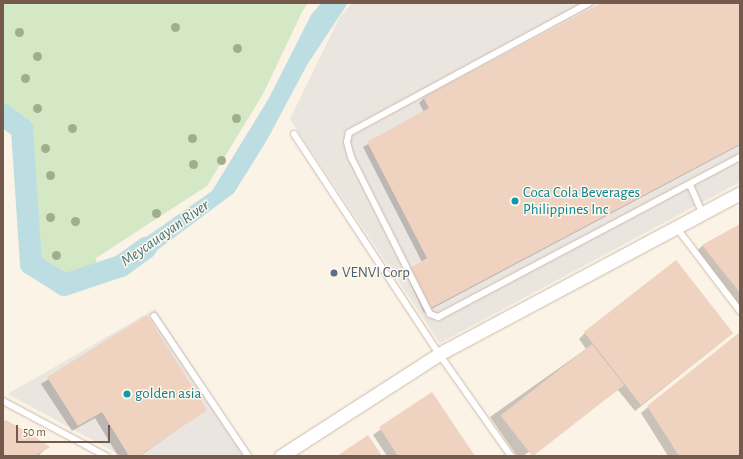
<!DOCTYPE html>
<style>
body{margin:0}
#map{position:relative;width:743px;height:459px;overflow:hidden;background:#fbf3e6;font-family:"Alegreya Sans",sans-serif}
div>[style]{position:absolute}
.industrial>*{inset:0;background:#ebe5e0}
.green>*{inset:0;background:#d4e8c5}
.water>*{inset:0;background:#bcdee3}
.shadow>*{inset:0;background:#0003}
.river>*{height:22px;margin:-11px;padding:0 11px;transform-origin:11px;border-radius:11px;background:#bcdee3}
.building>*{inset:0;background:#efd2c0;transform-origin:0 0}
.roads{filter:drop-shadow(0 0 1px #ccbbad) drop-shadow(0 0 1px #ccbbad)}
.service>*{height:6px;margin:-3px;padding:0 3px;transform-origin:3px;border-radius:3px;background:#fff}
.minor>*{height:13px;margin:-6.5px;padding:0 6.5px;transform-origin:6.5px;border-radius:6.5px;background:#fff}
.trees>*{width:9px;height:9px;margin:-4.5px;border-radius:50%;background:#9faf8d}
.dots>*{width:11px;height:11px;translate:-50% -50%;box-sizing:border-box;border:2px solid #fef7ec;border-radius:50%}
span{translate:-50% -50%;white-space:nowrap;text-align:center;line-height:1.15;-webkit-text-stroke:3px #fef7ec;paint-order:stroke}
.culture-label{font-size:15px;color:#0d838f}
.left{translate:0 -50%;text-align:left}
.service-label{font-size:15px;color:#4e5e75}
.water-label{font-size:16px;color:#44757e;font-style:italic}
.frame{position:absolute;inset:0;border:4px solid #735a4c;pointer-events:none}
.scale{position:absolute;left:16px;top:425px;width:94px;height:18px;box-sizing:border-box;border:2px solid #735a4c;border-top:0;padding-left:5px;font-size:12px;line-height:14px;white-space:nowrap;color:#735a4c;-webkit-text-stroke:3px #fef7ec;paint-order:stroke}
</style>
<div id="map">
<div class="industrial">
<i style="clip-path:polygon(352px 3px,740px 3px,740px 182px,440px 343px,290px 119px,339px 18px)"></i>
<i style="clip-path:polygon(155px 309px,251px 456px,122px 456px,8px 394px)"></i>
</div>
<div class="green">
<i style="clip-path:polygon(3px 3px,308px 3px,303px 10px,263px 94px,207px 186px,96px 258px,97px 267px,64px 278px,37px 260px,30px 124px,3px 104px)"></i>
</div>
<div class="water">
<i style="clip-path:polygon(321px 3px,348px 3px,307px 65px,267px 140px,234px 193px,124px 275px,116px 258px,212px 191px,269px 98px,311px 15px)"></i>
</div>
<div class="shadow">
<i style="clip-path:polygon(604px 3px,740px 3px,740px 145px,424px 313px,406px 274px,422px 262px,363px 147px,424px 112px,419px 103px,424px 98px)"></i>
<i style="clip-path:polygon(740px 225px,740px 308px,696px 252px,702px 246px)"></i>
<i style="clip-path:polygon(147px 316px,205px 410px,140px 456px,118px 456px,95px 418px,72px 431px,41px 384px)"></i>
<i style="clip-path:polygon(585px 333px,733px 333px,635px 411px,618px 390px,523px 456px,517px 456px,490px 417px,586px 349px,579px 339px)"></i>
<i style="clip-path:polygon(740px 333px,740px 456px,668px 456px,641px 413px)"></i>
<i style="clip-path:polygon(431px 393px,474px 456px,387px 456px,373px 435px)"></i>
<i style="clip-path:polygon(3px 423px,48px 447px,38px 456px,3px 456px)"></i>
</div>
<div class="river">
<i style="left:3px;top:115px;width:24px;rotate:36deg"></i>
<i style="left:22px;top:129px;width:135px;rotate:86.2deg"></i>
<i style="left:31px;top:264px;width:39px;rotate:32deg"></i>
<i style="left:64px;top:285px;width:60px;rotate:-18.4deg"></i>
<i style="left:121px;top:266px;width:31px;rotate:-36deg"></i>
</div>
<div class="building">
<i style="clip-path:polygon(602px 3px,740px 3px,740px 144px,429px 309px,410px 268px,427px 258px,367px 142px,429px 108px,423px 97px)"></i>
<i style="clip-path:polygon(740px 224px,740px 293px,702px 245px)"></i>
<i style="left:676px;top:260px;width:93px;height:117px;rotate:52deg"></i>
<i style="clip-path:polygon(147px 315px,207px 410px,139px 456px,129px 456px,102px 412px,78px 426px,47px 377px)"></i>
<i style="clip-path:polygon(740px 332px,740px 456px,679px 456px,647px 406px)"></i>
<i style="left:592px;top:344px;width:52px;height:116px;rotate:52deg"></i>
<i style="clip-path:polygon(432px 392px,475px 456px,398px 456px,379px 427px)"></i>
<i style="clip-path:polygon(6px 420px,29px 433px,50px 447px,34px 456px,3px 456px,3px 422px)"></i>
<i style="clip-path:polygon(368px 435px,382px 456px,337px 456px)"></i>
</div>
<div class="roads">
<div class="service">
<i style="left:589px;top:3px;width:273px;rotate:151.6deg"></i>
<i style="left:349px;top:133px;width:9px;rotate:103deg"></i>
<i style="left:347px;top:142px;width:16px;rotate:75deg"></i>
<i style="left:351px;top:157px;width:176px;rotate:63.3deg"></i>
<i style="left:430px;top:314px;width:9px;rotate:21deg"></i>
<i style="left:438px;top:317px;width:342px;rotate:-27.9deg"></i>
<i style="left:294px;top:134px;width:263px;rotate:56.6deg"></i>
<i style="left:439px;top:354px;width:125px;rotate:54.8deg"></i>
<i style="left:690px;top:185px;width:30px;rotate:66deg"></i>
<i style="left:676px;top:227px;width:106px;rotate:52.7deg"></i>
<i style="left:154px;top:316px;width:169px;rotate:56.1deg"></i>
<i style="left:3px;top:401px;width:117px;rotate:28.1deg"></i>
</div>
<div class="minor">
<i style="left:281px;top:456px;width:188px;rotate:-32.8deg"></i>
<i style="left:439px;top:354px;width:341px;rotate:-28.1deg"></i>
</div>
</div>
<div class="trees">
<i style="left:175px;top:27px"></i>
<i style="left:19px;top:32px"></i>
<i style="left:237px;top:48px"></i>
<i style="left:37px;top:56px"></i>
<i style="left:25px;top:78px"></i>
<i style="left:37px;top:108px"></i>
<i style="left:236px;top:118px"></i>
<i style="left:72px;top:128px"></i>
<i style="left:192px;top:138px"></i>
<i style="left:45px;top:148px"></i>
<i style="left:221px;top:160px"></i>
<i style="left:193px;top:164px"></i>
<i style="left:50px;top:175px"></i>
<i style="left:156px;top:213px"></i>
<i style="left:50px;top:217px"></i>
<i style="left:75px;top:221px"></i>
<i style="left:56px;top:255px"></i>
</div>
<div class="dots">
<i style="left:515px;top:201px;background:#0f9aa8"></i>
<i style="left:334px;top:273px;background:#5c6f8a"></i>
<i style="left:127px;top:394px;background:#0f9aa8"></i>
</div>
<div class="culture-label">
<span class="left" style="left:523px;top:201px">Coca Cola Beverages<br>Philippines Inc</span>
<span class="left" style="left:135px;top:394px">golden asia</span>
</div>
<div class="service-label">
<span class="left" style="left:342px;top:273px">VENVI Corp</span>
</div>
<div class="water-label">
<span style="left:165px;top:233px;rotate:-35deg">Meycauayan River</span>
</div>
<div class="frame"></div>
<div class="scale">50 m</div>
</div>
